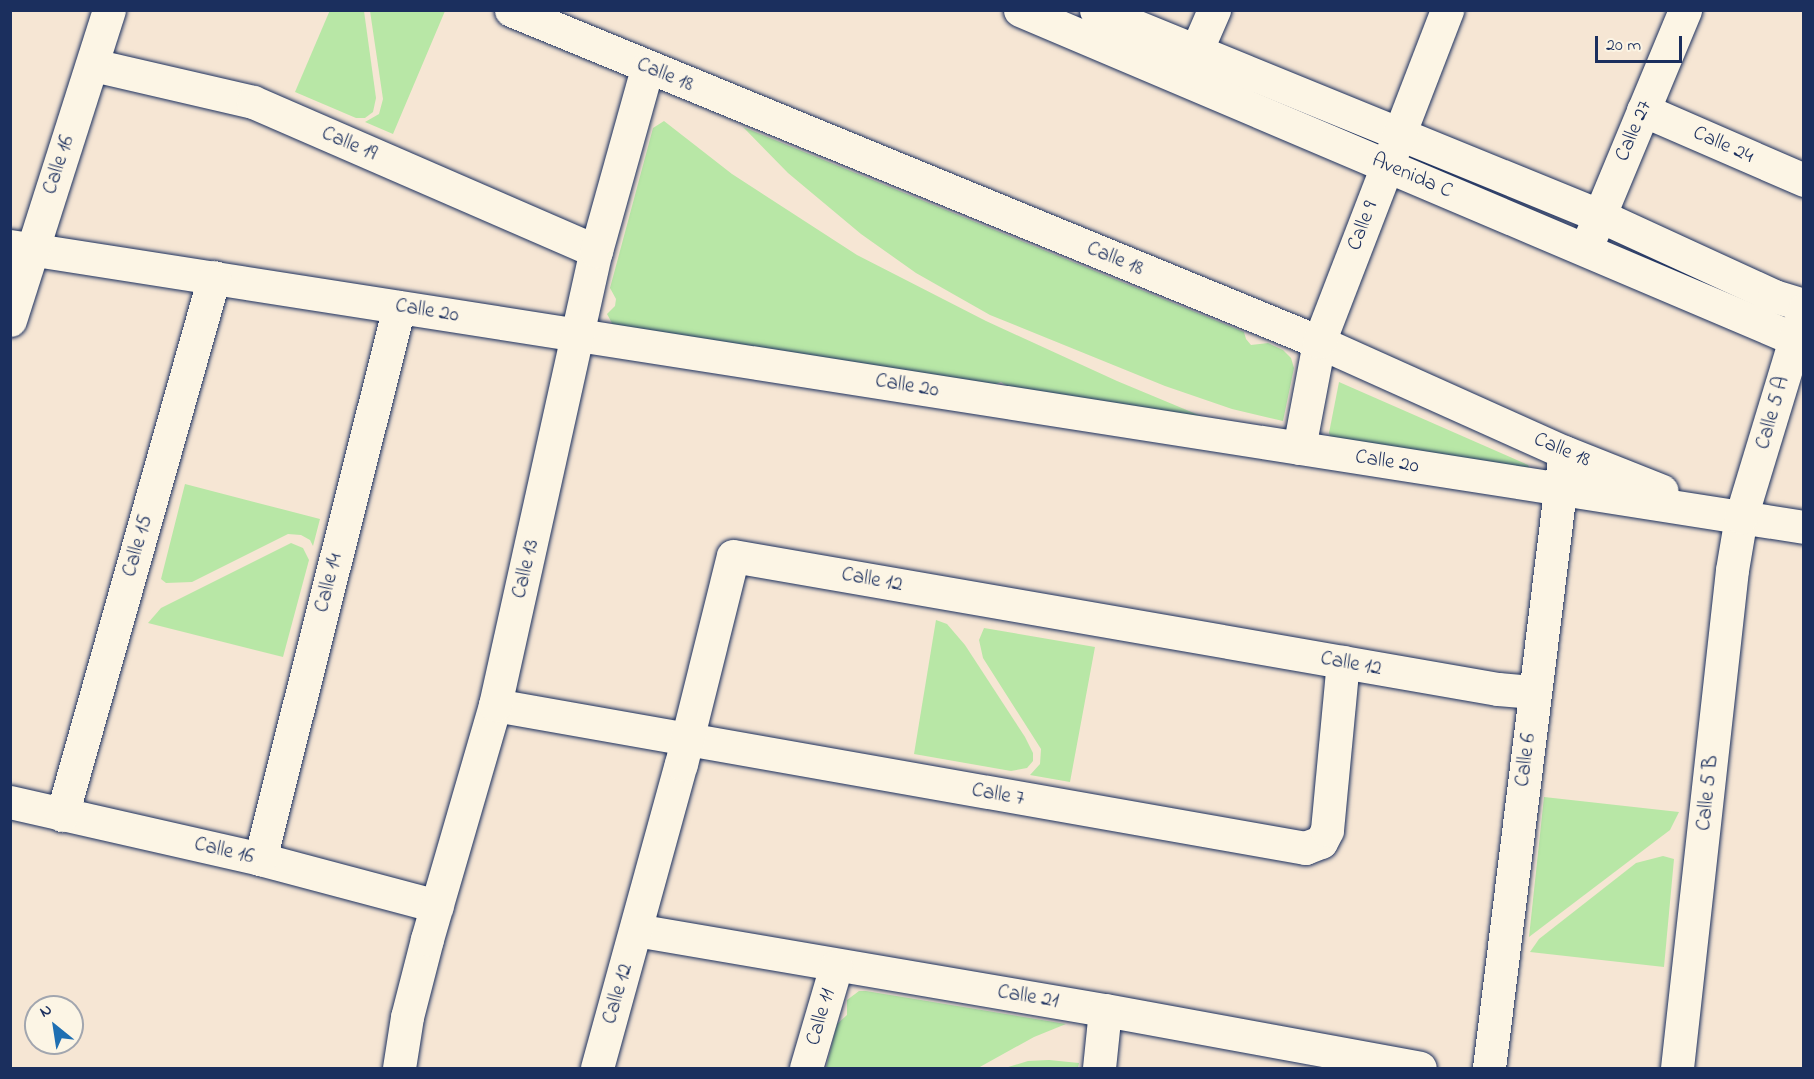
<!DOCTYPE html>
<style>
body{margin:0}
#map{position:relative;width:1814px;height:1079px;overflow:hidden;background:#f6e6d4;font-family:"Indie Flower",sans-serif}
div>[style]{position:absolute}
.green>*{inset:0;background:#b8e7a6}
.roads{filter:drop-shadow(0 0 2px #1b2f5e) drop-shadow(0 0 2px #1b2f5e)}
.street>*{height:33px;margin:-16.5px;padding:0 16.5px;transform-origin:16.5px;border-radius:16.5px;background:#fcf5e5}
span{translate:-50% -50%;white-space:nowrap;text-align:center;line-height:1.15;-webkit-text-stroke:5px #fcf5e5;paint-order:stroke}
.street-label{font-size:21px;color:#1b2f5e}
.frame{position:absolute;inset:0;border:12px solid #1b2f5e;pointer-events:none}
.north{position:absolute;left:24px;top:995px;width:60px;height:60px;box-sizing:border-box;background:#fcf5e5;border:2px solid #a2a6af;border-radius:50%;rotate:330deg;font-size:16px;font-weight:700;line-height:24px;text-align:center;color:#1b2f5e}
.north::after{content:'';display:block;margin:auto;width:21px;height:27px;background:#1f6fb2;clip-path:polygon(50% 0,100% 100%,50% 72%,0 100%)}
.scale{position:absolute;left:1595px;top:36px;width:87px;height:27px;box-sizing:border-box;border:3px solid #1b2f5e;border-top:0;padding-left:8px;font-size:18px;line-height:21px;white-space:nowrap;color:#1b2f5e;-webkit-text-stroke:4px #fcf5e5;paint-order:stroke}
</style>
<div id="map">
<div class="green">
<i style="clip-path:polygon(330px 10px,364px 11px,376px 98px,373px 112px,365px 118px,356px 118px,295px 92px)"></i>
<i style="clip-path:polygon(370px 11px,445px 11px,393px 134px,365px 122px,379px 114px,383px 99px)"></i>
<i style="clip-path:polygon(664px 121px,732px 174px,857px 255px,986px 321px,1117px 381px,1237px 431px,1016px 392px,1001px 382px,986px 388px,613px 325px,607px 314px,615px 306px,616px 299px,610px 288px,653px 128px)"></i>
<i style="clip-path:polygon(743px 127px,1244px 332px,1246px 339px,1251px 345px,1268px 343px,1283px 350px,1291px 358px,1294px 368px,1283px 421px,1232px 409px,1165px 386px,990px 315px,916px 273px,861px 234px,788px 173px)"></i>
<i style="clip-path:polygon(1339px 382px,1528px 465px,1530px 469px,1331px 438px,1329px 433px)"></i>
<i style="clip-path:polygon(185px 484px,320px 519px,313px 546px,310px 540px,301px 535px,288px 534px,192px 582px,166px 583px,161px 579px)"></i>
<i style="clip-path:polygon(291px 543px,303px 548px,309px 560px,283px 657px,148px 623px,161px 608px)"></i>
<i style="clip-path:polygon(936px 620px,947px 624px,965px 645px,1025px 737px,1033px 753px,1033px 761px,1027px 768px,1011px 771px,914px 754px)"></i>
<i style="clip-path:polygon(984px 628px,1095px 647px,1070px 782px,1030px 775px,1040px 764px,1041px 749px,983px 658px,979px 640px)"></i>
<i style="clip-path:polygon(1544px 797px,1679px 812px,1670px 830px,1529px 937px)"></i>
<i style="clip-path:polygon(1663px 856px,1674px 859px,1664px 967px,1530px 952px,1539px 939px,1636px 863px)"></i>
<i style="clip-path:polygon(859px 991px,866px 991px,1066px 1024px,1034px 1037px,978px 1068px,826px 1068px,837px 1024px,847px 1015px,847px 1000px)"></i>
<i style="clip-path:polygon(1049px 1060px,1079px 1063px,1078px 1068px,1005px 1068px,1028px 1061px)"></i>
</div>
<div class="roads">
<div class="street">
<i style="left:511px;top:10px;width:874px;rotate:22.34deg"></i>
<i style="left:1319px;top:342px;width:269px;rotate:24.2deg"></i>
<i style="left:1564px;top:452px;width:105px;rotate:21.7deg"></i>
<i style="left:1020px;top:10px;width:852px;rotate:23.01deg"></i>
<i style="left:1096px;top:10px;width:542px;rotate:22.21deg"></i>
<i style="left:1598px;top:215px;width:194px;rotate:24.7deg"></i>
<i style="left:1774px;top:296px;width:31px;rotate:17deg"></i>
<i style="left:93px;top:65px;width:164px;rotate:13deg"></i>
<i style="left:253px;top:102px;width:374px;rotate:23.5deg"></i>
<i style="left:1187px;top:72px;width:68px;rotate:-66.5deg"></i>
<i style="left:1643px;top:110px;width:176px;rotate:23.5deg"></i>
<i style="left:1591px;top:236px;width:245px;rotate:-67.4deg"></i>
<i style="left:10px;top:246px;width:1816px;rotate:8.9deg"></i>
<i style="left:10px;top:320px;width:325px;rotate:-72.3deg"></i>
<i style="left:1299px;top:448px;width:108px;rotate:-79.3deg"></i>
<i style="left:1319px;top:342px;width:356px;rotate:-68.9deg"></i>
<i style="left:495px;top:705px;width:823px;rotate:10.01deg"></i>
<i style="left:1305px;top:848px;width:17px;rotate:-21deg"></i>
<i style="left:1321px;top:842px;width:13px;rotate:-63deg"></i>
<i style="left:1327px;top:830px;width:169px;rotate:-84.6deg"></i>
<i style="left:10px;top:802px;width:256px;rotate:12.8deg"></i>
<i style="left:260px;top:859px;width:183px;rotate:14.9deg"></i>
<i style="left:62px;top:815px;width:559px;rotate:-74.22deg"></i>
<i style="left:260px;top:859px;width:569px;rotate:-75.87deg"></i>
<i style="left:636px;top:930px;width:476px;rotate:9.7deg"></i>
<i style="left:1105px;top:1010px;width:320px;rotate:10.4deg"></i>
<i style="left:399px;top:1068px;width:52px;rotate:-81.1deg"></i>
<i style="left:407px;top:1017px;width:81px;rotate:-75.6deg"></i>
<i style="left:427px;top:939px;width:244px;rotate:-73.8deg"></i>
<i style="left:495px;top:705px;width:465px;rotate:-77.5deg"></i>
<i style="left:596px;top:251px;width:190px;rotate:-74.4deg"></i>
<i style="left:597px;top:1068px;width:315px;rotate:-74.6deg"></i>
<i style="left:681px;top:764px;width:214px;rotate:-76deg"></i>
<i style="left:733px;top:556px;width:776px;rotate:9.86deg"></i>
<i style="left:1498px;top:689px;width:36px;rotate:5deg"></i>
<i style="left:806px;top:1068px;width:106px;rotate:-73.6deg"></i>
<i style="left:1099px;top:1068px;width:58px;rotate:-84.1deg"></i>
<i style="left:1489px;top:1068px;width:607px;rotate:-82.99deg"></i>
<i style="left:1677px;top:1068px;width:501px;rotate:-83.7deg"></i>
<i style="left:1732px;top:570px;width:54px;rotate:-80.4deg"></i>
<i style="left:1741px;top:517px;width:217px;rotate:-73.1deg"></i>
</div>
</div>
<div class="street-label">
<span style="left:665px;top:75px;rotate:22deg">Calle 18</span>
<span style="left:1634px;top:131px;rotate:-67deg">Calle 27</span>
<span style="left:349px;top:144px;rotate:23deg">Calle 19</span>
<span style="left:1723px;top:145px;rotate:24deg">Calle 24</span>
<span style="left:59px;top:165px;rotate:-72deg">Calle 16</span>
<span style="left:1412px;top:176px;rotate:23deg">Avenida C</span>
<span style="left:1363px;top:226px;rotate:-69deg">Calle 9</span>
<span style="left:1115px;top:259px;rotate:22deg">Calle 18</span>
<span style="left:427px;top:311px;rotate:9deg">Calle 20</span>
<span style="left:907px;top:386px;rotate:9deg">Calle 20</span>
<span style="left:1773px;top:413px;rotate:-74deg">Calle 5 A</span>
<span style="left:1562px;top:450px;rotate:23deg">Calle 18</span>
<span style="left:1387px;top:462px;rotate:9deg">Calle 20</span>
<span style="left:138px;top:546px;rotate:-74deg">Calle 15</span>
<span style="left:526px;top:569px;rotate:-77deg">Calle 13</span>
<span style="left:872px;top:580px;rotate:10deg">Calle 12</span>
<span style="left:329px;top:583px;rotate:-76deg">Calle 14</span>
<span style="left:1351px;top:664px;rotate:10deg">Calle 12</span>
<span style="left:1526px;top:760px;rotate:-83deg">Calle 6</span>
<span style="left:1708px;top:793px;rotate:-84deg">Calle 5 B</span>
<span style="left:998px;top:795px;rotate:10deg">Calle 7</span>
<span style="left:224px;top:851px;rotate:13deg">Calle 16</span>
<span style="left:618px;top:994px;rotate:-74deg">Calle 12</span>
<span style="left:1028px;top:997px;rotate:9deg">Calle 21</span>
<span style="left:821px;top:1017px;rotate:-74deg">Calle 11</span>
</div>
<div class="frame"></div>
<div class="north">N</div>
<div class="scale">20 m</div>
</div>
